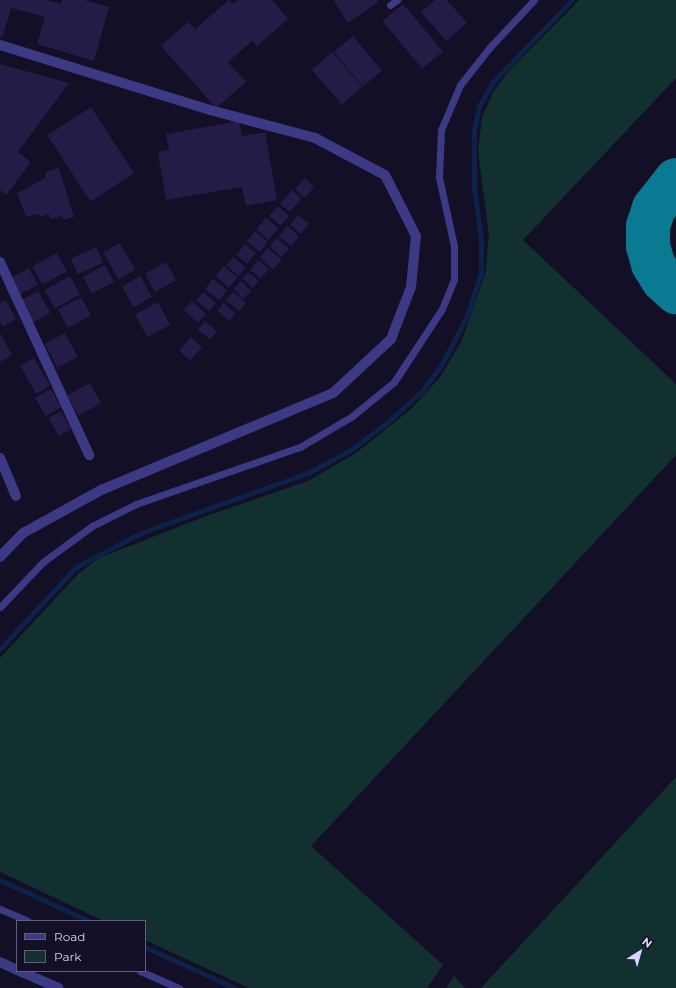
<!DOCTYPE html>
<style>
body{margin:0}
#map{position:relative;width:676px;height:988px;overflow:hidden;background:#130f26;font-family:Montserrat,sans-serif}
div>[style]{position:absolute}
.green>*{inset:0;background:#12302f}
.stream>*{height:5px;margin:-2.5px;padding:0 2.5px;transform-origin:2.5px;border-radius:2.5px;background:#0c2248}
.taxiway>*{height:44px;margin:-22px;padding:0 22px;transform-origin:22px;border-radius:22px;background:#0a7a92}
.building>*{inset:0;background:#241b47;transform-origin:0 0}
.lane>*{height:7px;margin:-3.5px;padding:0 3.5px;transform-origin:3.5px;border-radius:3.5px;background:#3d3a85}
.street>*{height:10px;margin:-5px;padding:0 5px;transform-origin:5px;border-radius:5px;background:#3d3a85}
span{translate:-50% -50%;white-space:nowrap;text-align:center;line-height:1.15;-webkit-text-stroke:3px #130f26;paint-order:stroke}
.legend{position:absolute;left:16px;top:920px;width:130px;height:52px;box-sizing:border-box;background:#130f26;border:1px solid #625e7d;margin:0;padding:5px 7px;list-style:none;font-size:12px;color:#d9d4ff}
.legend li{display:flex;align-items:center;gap:8px;height:20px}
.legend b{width:20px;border:1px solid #625e7d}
.north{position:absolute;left:620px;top:932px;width:40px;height:40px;-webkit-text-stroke:3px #130f26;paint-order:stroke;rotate:37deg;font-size:11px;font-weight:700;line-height:16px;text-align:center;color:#d9d4ff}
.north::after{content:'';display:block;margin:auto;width:14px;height:18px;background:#d9d4ff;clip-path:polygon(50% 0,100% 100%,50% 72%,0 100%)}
</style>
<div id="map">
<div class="green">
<i style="clip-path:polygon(579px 0,676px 0,676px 78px,523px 240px,676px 384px,676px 455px,311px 846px,443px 965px,427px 988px,249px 988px,145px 940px,145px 921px,104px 921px,0 872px,0 658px,79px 573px,99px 558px,209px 515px,308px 481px,356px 453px,411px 409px,441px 376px,462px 340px,485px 274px,489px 236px,478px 151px,482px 118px,493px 92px,509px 71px)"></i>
<i style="clip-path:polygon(676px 777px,676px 988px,481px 988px)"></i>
<i style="clip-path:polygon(454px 976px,465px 988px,446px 988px)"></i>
</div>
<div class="stream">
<i style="left:0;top:649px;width:112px;rotate:-47.2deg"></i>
<i style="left:76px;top:567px;width:76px;rotate:-27.6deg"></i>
<i style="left:143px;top:532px;width:175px;rotate:-19.7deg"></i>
<i style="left:308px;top:473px;width:47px;rotate:-28.2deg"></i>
<i style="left:349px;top:451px;width:49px;rotate:-36.6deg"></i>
<i style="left:388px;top:422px;width:46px;rotate:-42.4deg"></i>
<i style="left:422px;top:391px;width:34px;rotate:-53deg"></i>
<i style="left:442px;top:364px;width:54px;rotate:-62.5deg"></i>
<i style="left:467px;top:316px;width:46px;rotate:-72.3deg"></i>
<i style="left:481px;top:272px;width:34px;rotate:-90deg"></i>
<i style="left:481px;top:238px;width:49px;rotate:-98.1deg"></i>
<i style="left:474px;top:189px;width:59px;rotate:-90deg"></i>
<i style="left:474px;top:130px;width:25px;rotate:-78deg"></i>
<i style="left:479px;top:106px;width:28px;rotate:-60deg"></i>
<i style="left:493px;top:82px;width:114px;rotate:-46.1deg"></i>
<i style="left:0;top:880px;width:98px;rotate:24.7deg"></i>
<i style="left:145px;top:947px;width:99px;rotate:24.5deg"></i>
</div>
<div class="taxiway">
<i style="left:676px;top:180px;width:36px;rotate:128deg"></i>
<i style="left:654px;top:208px;width:19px;rotate:108deg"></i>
<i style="left:648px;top:226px;width:20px;rotate:90deg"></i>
<i style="left:648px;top:246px;width:19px;rotate:74deg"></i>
<i style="left:653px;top:264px;width:19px;rotate:58deg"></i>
<i style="left:663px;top:280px;width:18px;rotate:43deg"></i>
</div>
<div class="building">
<i style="clip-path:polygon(0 0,46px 0,61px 4px,62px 0,84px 0,109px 7px,94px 61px,37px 44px,45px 17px,11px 8px,2px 38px,0 37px)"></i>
<i style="clip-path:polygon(229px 0,233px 4px,238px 0,272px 0,288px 19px,257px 46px,252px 41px,228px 62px,246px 82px,216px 108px,161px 46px,188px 22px,195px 29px)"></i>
<i style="clip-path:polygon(333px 0,377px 0,378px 2px,348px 23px)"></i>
<i style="clip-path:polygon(435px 0,447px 0,467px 23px,446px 41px,421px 12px)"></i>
<i style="left:403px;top:4px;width:62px;height:27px;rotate:50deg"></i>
<i style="left:353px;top:36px;width:45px;height:25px;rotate:50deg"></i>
<i style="left:332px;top:52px;width:46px;height:27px;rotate:49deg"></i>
<i style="clip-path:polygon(0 64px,69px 83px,18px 152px,31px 162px,6px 195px,0 190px)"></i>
<i style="left:91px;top:107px;width:79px;height:52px;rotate:57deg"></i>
<i style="clip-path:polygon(239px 121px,242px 136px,265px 132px,277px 200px,246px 206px,242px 187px,166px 200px,158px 152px,169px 150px,166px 134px)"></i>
<i style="clip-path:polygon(59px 168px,74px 217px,63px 220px,62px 216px,50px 219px,49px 214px,40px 217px,39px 214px,26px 217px,17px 193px,46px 178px,45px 172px)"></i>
<i style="left:305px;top:178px;width:13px;height:15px;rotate:42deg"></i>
<i style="left:292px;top:190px;width:13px;height:18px;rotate:42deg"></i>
<i style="left:278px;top:206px;width:15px;height:13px;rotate:42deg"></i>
<i style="left:298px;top:215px;width:14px;height:13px;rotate:39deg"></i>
<i style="left:266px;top:218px;width:16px;height:15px;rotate:40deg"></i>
<i style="left:287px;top:226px;width:16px;height:13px;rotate:40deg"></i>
<i style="left:255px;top:231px;width:17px;height:13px;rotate:40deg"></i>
<i style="left:277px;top:238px;width:16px;height:11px;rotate:43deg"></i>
<i style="left:120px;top:243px;width:31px;height:19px;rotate:61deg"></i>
<i style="left:245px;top:244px;width:14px;height:14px;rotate:39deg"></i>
<i style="left:96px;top:247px;width:17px;height:28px;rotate:65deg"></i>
<i style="left:268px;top:248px;width:18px;height:13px;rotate:41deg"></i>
<i style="left:57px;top:253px;width:21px;height:28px;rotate:62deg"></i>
<i style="left:234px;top:257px;width:16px;height:11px;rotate:43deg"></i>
<i style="left:258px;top:260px;width:14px;height:13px;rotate:39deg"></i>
<i style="left:166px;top:262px;width:21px;height:24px;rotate:61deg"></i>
<i style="left:105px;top:265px;width:19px;height:25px;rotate:62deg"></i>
<i style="left:224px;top:266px;width:18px;height:13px;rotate:41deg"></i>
<i style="left:29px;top:268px;width:19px;height:21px;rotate:62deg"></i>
<i style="left:248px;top:272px;width:14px;height:9px;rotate:39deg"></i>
<i style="left:70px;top:276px;width:21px;height:29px;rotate:61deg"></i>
<i style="left:140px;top:276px;width:24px;height:21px;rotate:60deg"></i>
<i style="left:213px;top:279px;width:18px;height:13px;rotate:38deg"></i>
<i style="left:241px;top:281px;width:14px;height:11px;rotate:45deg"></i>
<i style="left:38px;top:291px;width:25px;height:20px;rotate:61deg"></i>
<i style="left:203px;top:292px;width:17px;height:11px;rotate:40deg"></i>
<i style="left:233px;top:292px;width:17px;height:11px;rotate:40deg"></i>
<i style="left:81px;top:297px;width:21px;height:26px;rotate:62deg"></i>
<i style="clip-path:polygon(6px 300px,16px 319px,3px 327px,0 322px,0 303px)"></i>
<i style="left:192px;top:301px;width:19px;height:12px;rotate:43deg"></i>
<i style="left:158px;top:302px;width:26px;height:26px;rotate:62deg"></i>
<i style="left:224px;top:303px;width:16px;height:10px;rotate:43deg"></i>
<i style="left:205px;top:321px;width:16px;height:11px;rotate:40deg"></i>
<i style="clip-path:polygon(0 333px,12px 355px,0 362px)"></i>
<i style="left:65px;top:333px;width:27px;height:23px;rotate:62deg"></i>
<i style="left:191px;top:337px;width:15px;height:18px;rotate:42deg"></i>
<i style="left:34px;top:358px;width:32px;height:16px;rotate:60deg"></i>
<i style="left:90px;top:383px;width:23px;height:26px;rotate:61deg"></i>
<i style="left:51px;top:389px;width:21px;height:18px;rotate:61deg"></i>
<i style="left:61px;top:411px;width:21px;height:14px;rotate:61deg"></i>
</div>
<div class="lane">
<i style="left:390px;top:5px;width:9px;rotate:-36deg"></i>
<i style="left:0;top:607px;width:62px;rotate:-46.3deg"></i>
<i style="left:43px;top:562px;width:61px;rotate:-36.3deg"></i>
<i style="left:92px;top:526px;width:49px;rotate:-26.6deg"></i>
<i style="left:136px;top:504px;width:174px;rotate:-19.2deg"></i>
<i style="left:300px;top:447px;width:59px;rotate:-30.5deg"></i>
<i style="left:351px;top:417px;width:55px;rotate:-39.1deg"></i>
<i style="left:394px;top:382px;width:87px;rotate:-56.7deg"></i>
<i style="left:442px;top:309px;width:32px;rotate:-68deg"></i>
<i style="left:454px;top:279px;width:33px;rotate:-90deg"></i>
<i style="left:454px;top:246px;width:71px;rotate:-102.3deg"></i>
<i style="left:439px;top:177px;width:47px;rotate:-87.6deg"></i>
<i style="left:441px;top:130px;width:49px;rotate:-67.1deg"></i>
<i style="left:460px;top:85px;width:48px;rotate:-51.7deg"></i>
<i style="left:490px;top:47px;width:64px;rotate:-46.9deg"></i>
<i style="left:0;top:909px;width:30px;rotate:23deg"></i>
<i style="left:140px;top:971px;width:43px;rotate:23.6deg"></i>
</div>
<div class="street">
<i style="left:0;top:45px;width:220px;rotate:17.2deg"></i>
<i style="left:210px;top:110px;width:109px;rotate:14.9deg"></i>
<i style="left:315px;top:138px;width:79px;rotate:27.9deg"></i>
<i style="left:385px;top:175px;width:68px;rotate:63.1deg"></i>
<i style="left:416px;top:236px;width:51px;rotate:95.6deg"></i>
<i style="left:411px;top:287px;width:56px;rotate:111deg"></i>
<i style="left:391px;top:339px;width:79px;rotate:137deg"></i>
<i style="left:333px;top:393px;width:249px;rotate:157.3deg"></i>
<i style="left:103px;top:489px;width:91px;rotate:151.2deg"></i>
<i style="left:23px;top:533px;width:33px;rotate:134deg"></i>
<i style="left:0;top:262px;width:213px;rotate:65.2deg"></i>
<i style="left:0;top:458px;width:41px;rotate:67.2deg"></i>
<i style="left:0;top:962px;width:19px;rotate:25deg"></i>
<i style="left:19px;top:971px;width:43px;rotate:23deg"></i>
</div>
<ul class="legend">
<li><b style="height:5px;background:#3d3a85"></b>Road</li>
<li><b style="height:11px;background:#12302f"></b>Park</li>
</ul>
<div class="north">N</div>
</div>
